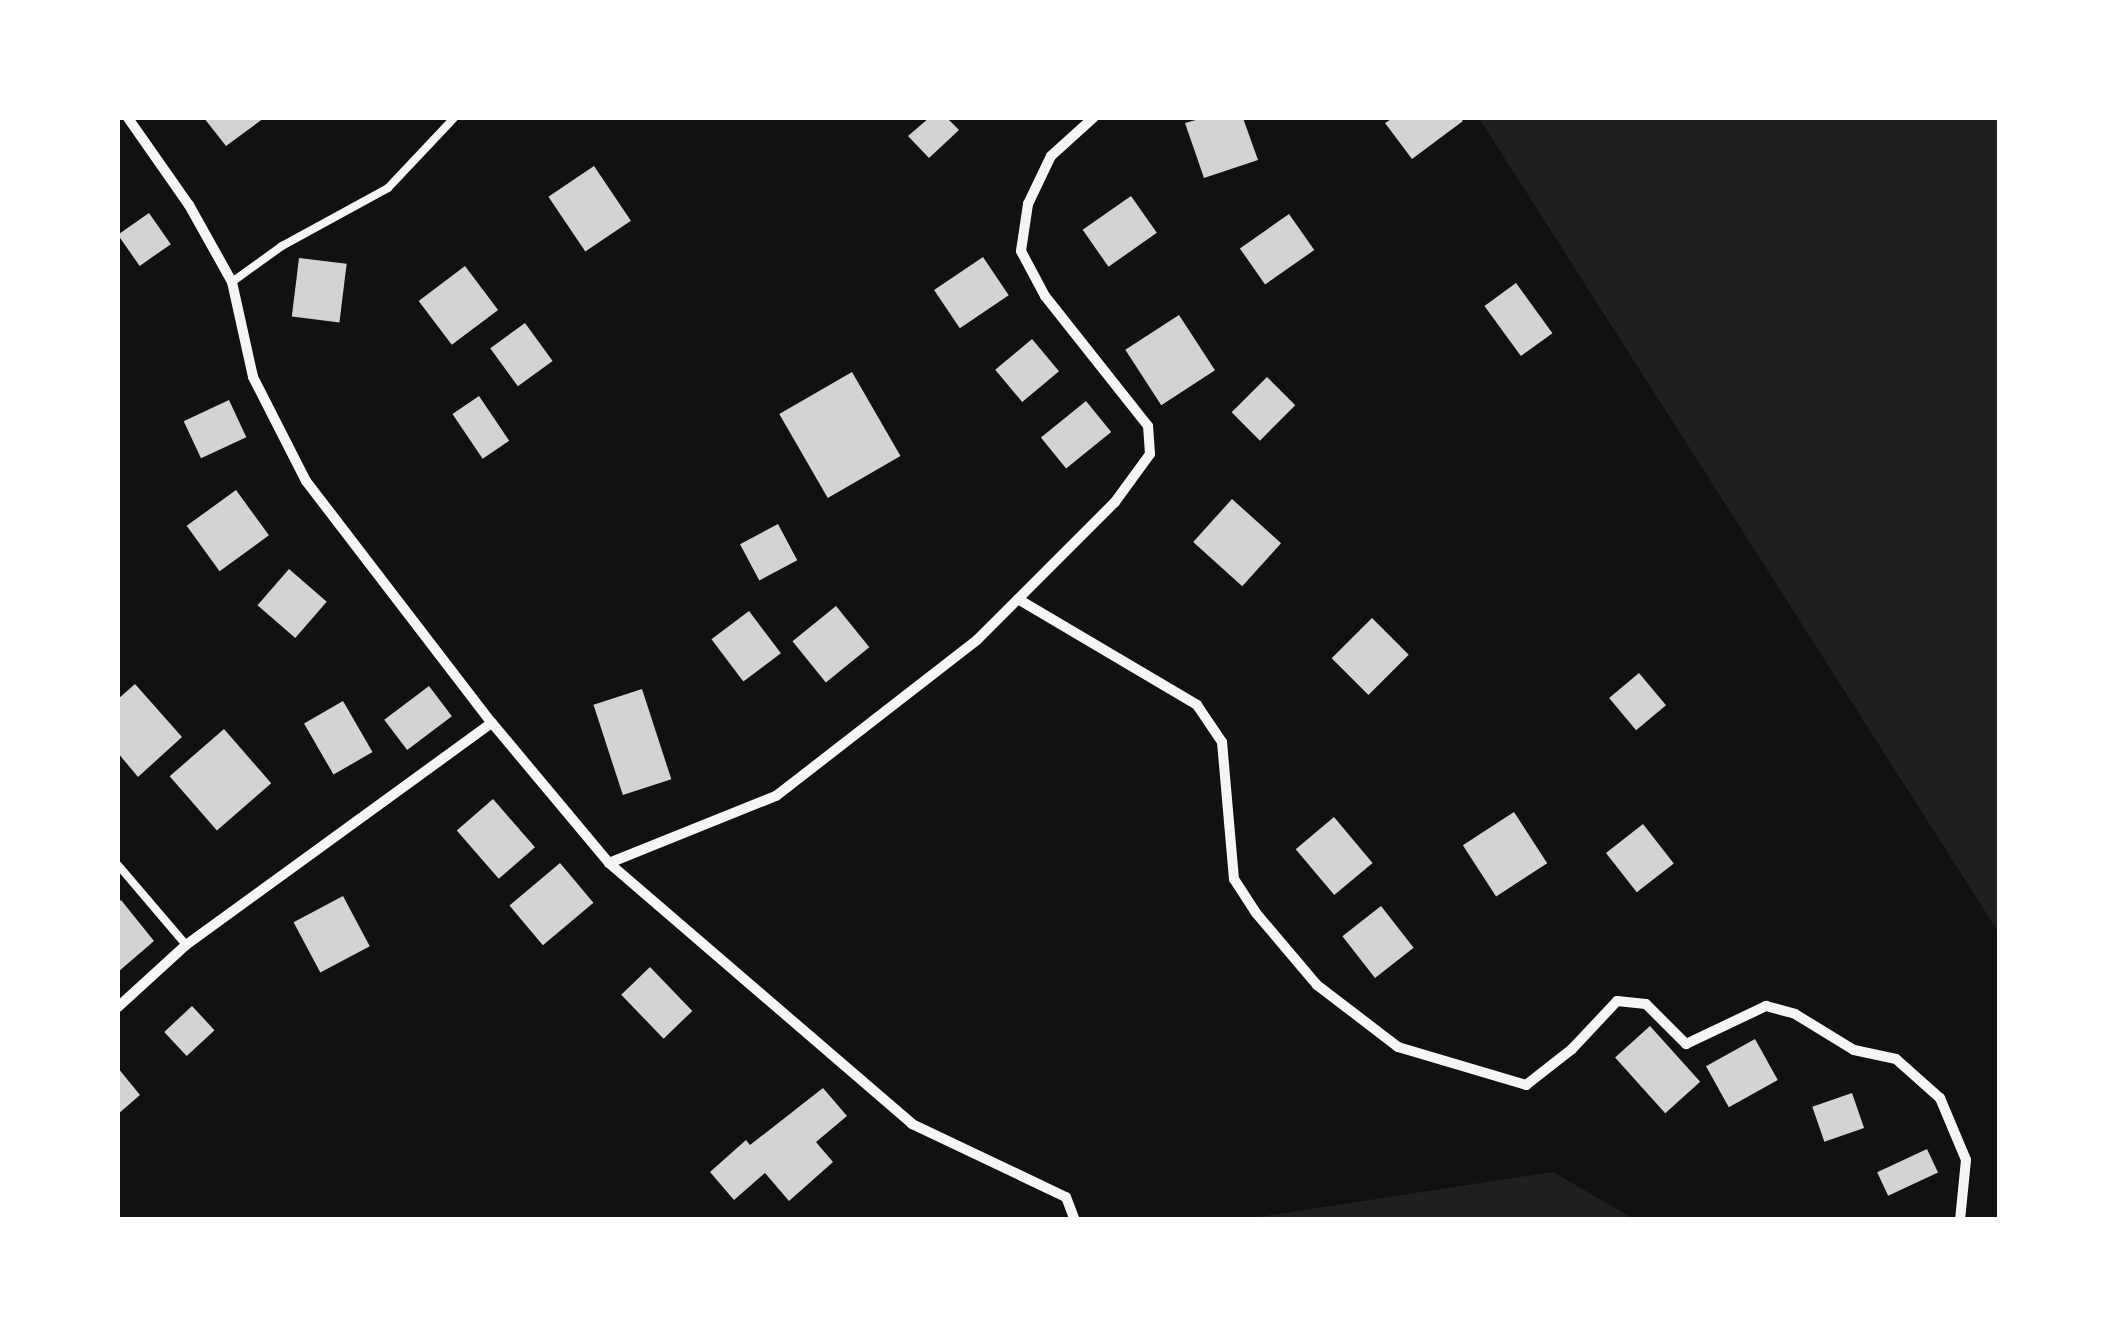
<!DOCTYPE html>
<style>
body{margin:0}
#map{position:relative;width:2117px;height:1337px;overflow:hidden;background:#111;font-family:Helvetica,sans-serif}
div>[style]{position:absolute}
.green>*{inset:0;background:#202020}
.building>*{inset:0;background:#d3d3d3;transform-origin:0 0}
.service>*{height:8px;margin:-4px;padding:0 4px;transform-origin:4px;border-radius:4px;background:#f5f5f5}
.minor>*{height:10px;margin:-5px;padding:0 5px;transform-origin:5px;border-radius:5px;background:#f5f5f5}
span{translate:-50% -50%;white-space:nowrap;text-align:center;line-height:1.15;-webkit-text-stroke:8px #fff;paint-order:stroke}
.frame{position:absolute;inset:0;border:120px solid #fff;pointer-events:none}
</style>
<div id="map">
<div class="green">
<i style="clip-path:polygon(1479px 118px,1999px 118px,1999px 933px)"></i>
<i style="clip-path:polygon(1553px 1172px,1634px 1219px,1245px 1219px)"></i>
</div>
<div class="building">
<i style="clip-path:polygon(204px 118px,264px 118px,226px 146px)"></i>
<i style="clip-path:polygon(929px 118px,947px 118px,959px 130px,929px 158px,908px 136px)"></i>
<i style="clip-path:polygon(1203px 118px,1243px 118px,1258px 160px,1204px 178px,1185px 123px)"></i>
<i style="clip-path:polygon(1393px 118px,1460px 118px,1463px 121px,1412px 159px,1385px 123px)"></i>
<i style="left:594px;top:166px;width:66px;height:55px;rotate:56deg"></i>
<i style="left:1131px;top:196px;width:45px;height:59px;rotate:55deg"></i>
<i style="left:149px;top:213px;width:38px;height:38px;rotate:55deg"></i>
<i style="left:1289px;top:214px;width:44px;height:60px;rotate:55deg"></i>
<i style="left:983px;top:257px;width:46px;height:59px;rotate:56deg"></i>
<i style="left:299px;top:258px;width:48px;height:59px;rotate:7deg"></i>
<i style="left:465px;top:266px;width:55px;height:58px;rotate:53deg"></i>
<i style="left:1516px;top:283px;width:62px;height:39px;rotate:54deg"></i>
<i style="left:1179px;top:315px;width:66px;height:64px;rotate:57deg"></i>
<i style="left:525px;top:323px;width:47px;height:43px;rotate:54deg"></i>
<i style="left:1032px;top:339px;width:42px;height:48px;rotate:50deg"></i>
<i style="left:852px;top:372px;width:97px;height:84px;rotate:60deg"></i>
<i style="left:1267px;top:377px;width:40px;height:50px;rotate:45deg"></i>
<i style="left:479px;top:396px;width:54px;height:32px;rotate:56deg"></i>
<i style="left:229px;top:400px;width:41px;height:50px;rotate:65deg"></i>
<i style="left:1086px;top:401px;width:40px;height:58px;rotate:51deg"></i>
<i style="left:236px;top:490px;width:56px;height:61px;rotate:54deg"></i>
<i style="left:1232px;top:499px;width:66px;height:58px;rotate:42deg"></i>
<i style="left:778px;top:524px;width:41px;height:43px;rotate:62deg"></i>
<i style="left:289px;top:569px;width:50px;height:48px;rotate:41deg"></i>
<i style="left:836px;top:606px;width:53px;height:56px;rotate:51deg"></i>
<i style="left:749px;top:611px;width:53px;height:47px;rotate:53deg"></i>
<i style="left:1372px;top:618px;width:52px;height:57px;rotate:45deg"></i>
<i style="left:1639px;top:673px;width:42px;height:39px;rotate:50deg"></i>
<i style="clip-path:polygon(135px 684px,182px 737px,138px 777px,118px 753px,118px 699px)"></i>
<i style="left:429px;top:686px;width:38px;height:56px;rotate:53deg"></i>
<i style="left:642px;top:689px;width:95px;height:51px;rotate:72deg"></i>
<i style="left:343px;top:701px;width:59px;height:45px;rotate:60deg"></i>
<i style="left:224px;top:729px;width:72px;height:72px;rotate:49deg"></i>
<i style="left:493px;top:799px;width:64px;height:48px;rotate:49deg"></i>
<i style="left:1514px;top:812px;width:61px;height:61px;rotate:57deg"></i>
<i style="left:1334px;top:817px;width:60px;height:50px;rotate:50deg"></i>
<i style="left:1643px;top:824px;width:50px;height:47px;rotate:52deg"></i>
<i style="left:560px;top:863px;width:52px;height:66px;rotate:50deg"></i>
<i style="left:343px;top:896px;width:57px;height:56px;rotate:62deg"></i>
<i style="clip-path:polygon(121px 900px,154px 941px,118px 972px,118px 903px)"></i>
<i style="left:1381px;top:906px;width:53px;height:49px;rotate:52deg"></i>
<i style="left:650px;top:967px;width:61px;height:40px;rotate:46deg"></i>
<i style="left:192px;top:1006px;width:33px;height:38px;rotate:47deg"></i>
<i style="left:1650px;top:1026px;width:75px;height:47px;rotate:48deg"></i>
<i style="left:1755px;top:1039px;width:47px;height:56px;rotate:61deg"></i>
<i style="clip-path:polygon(118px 1068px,140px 1095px,118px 1114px)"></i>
<i style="clip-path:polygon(823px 1088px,847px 1116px,816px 1142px,833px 1162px,789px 1201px,765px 1173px,734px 1200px,710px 1172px,746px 1140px,750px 1145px)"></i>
<i style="left:1852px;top:1093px;width:37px;height:42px;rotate:71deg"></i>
<i style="left:1927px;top:1149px;width:26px;height:55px;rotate:65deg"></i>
</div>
<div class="service">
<i style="left:232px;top:282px;width:62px;rotate:-35.8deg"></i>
<i style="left:282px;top:246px;width:121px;rotate:-28.7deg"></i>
<i style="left:388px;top:188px;width:96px;rotate:-46.7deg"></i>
<i style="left:118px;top:865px;width:105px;rotate:49.6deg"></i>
</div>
<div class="minor">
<i style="left:128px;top:118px;width:106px;rotate:55deg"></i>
<i style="left:189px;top:205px;width:88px;rotate:60.8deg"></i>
<i style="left:232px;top:282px;width:97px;rotate:77.5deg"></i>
<i style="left:253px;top:377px;width:117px;rotate:63deg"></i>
<i style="left:306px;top:481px;width:305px;rotate:52.5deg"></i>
<i style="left:492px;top:723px;width:182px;rotate:50.1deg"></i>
<i style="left:609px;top:863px;width:400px;rotate:40.7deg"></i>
<i style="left:912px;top:1124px;width:170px;rotate:25.4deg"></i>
<i style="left:1066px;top:1197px;width:25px;rotate:69deg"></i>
<i style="left:1018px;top:599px;width:208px;rotate:30.6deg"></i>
<i style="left:1197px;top:705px;width:45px;rotate:56deg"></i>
<i style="left:1222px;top:742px;width:138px;rotate:85deg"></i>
<i style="left:1234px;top:879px;width:40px;rotate:57.1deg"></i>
<i style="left:1256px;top:913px;width:94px;rotate:49.7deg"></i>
<i style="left:1317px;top:985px;width:102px;rotate:37.4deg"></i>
<i style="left:1398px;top:1047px;width:134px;rotate:16.5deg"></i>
<i style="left:1526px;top:1085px;width:58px;rotate:-38deg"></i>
<i style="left:1572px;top:1049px;width:66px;rotate:-46.8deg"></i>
<i style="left:1617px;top:1001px;width:29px;rotate:6deg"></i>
<i style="left:1646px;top:1004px;width:57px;rotate:45deg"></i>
<i style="left:1686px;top:1044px;width:89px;rotate:-25.4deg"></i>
<i style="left:1766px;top:1006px;width:30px;rotate:15deg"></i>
<i style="left:1795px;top:1014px;width:69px;rotate:31.4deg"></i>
<i style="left:1854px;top:1050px;width:43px;rotate:12.1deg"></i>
<i style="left:1896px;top:1059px;width:59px;rotate:41.6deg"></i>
<i style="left:1940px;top:1098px;width:67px;rotate:67.2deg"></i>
<i style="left:1966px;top:1160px;width:60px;rotate:95.7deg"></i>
<i style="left:609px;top:863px;width:180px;rotate:-21.9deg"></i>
<i style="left:776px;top:796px;width:254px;rotate:-37.8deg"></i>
<i style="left:977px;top:640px;width:195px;rotate:-45deg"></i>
<i style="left:1115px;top:502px;width:59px;rotate:-53.9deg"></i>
<i style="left:1150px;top:454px;width:28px;rotate:-94deg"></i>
<i style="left:1148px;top:426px;width:166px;rotate:-128.4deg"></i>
<i style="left:1045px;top:296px;width:51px;rotate:-118.1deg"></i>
<i style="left:1021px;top:251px;width:48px;rotate:-81.5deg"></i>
<i style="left:1028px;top:204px;width:53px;rotate:-64.4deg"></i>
<i style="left:1051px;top:156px;width:57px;rotate:-42.1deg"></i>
<i style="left:118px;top:1007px;width:92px;rotate:-42.4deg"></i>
<i style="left:186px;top:945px;width:378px;rotate:-36deg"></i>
</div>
<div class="frame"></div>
</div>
